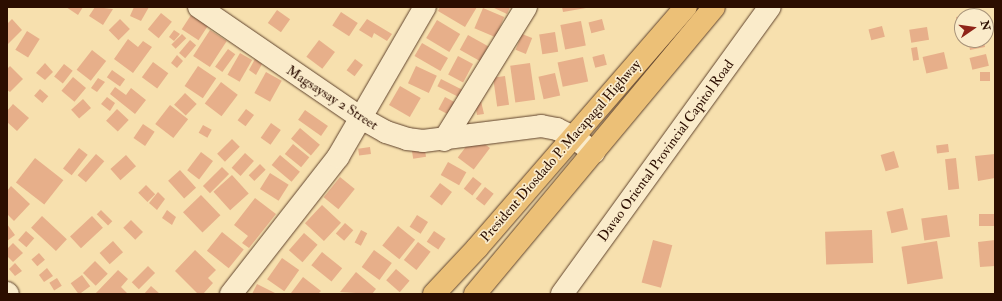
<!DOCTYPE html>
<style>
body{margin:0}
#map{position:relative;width:1002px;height:301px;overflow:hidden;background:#f7e0ae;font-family:"IM FELL Double Pica",serif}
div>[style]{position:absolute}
.building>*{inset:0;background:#e7af8a;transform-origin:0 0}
.roads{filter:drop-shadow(0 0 1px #5f422c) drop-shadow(0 0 1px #5f422c)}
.minor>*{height:22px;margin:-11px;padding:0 11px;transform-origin:11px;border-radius:11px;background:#faebca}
.major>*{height:22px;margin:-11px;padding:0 11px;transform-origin:11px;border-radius:11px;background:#ecc077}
span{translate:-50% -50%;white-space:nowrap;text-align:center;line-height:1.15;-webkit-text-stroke:3.5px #faebca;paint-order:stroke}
.street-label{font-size:14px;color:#2c0e00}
.frame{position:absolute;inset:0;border:8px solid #2c0e00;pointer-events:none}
.north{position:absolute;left:954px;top:8px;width:40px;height:40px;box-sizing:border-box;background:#faebca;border:1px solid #a89379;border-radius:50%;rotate:77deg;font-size:11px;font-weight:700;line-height:16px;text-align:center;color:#2c0e00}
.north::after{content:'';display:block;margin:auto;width:14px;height:18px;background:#8f2418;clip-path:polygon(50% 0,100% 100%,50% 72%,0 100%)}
</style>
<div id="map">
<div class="building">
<i style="clip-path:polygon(66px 7px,83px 7px,78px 15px)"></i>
<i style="clip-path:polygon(95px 7px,113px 9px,103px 25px,89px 16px)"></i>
<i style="clip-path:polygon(134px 7px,149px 7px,141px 21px,130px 16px)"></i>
<i style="clip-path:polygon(440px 7px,477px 7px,465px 27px,438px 11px)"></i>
<i style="clip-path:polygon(492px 7px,510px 7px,507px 14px)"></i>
<i style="clip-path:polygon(562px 7px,586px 7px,586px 8px,563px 12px)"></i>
<i style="left:483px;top:8px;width:23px;height:22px;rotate:23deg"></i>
<i style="left:277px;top:10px;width:16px;height:16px;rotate:35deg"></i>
<i style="clip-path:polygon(984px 11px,985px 16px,965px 16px,965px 15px)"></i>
<i style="left:341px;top:12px;width:20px;height:16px;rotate:33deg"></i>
<i style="left:161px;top:13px;width:14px;height:21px;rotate:39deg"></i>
<i style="left:191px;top:15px;width:20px;height:17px;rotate:33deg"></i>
<i style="clip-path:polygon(962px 16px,962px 31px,959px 31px,956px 17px)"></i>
<i style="clip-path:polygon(12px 19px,22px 30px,7px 45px,7px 24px)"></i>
<i style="left:120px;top:19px;width:14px;height:16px;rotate:45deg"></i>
<i style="clip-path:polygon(367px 19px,392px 34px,387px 41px,374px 33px,372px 38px,359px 30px)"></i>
<i style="left:602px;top:19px;width:11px;height:14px;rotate:75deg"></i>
<i style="left:437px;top:20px;width:27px;height:21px;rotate:31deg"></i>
<i style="left:581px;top:21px;width:25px;height:21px;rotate:79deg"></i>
<i style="left:882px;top:26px;width:11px;height:14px;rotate:75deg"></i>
<i style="left:927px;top:27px;width:13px;height:18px;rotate:81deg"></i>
<i style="clip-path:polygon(174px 30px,180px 34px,174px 41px,169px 37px)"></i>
<i style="left:210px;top:30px;width:20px;height:31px;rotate:33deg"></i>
<i style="left:27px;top:31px;width:15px;height:22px;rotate:32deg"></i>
<i style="left:555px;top:32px;width:20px;height:16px;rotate:81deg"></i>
<i style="left:182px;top:34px;width:6px;height:15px;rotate:45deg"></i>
<i style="left:522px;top:34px;width:11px;height:17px;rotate:22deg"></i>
<i style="left:468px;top:35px;width:23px;height:17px;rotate:29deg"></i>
<i style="clip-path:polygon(128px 39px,138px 47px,143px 41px,152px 47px,133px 73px,114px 59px)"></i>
<i style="left:190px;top:40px;width:8px;height:17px;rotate:40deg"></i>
<i style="left:319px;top:40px;width:20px;height:21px;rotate:37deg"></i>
<i style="clip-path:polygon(968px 40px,984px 40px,985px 47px,970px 50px)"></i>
<i style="left:422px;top:43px;width:30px;height:15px;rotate:30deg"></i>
<i style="left:917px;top:47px;width:13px;height:6px;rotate:81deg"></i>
<i style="left:228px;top:49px;width:9px;height:22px;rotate:36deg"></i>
<i style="left:92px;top:50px;width:18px;height:25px;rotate:38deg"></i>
<i style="left:944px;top:52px;width:17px;height:22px;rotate:77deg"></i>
<i style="left:240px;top:53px;width:14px;height:25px;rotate:30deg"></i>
<i style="left:604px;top:54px;width:11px;height:12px;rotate:75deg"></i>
<i style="left:986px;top:54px;width:12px;height:17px;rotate:76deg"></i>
<i style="clip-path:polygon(177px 55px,183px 61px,177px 68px,171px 63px)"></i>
<i style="left:458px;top:56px;width:17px;height:21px;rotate:28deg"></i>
<i style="left:583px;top:57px;width:25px;height:26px;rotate:78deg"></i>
<i style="clip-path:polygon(255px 59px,262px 64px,256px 75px,249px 70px)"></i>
<i style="left:355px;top:59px;width:10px;height:14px;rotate:37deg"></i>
<i style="left:153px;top:62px;width:19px;height:19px;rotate:36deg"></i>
<i style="clip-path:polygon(45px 63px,53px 72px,45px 80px,36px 73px)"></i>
<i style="left:530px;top:63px;width:37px;height:20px;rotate:82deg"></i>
<i style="left:64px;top:64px;width:11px;height:16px;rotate:38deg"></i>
<i style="clip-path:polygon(10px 66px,23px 79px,10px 92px,7px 90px,7px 69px)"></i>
<i style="left:198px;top:66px;width:22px;height:24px;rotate:34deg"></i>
<i style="left:416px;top:66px;width:23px;height:19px;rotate:25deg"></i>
<i style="left:112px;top:70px;width:16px;height:9px;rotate:35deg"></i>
<i style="left:266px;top:72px;width:18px;height:24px;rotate:29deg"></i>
<i style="left:980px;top:72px;width:10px;height:9px"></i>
<i style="left:555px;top:73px;width:23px;height:17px;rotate:77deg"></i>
<i style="left:505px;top:76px;width:29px;height:12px;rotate:82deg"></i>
<i style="left:73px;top:77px;width:17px;height:18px;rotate:40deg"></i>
<i style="clip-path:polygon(98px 78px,105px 82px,97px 92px,91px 88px)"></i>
<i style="left:441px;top:79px;width:25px;height:8px;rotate:27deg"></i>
<i style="left:221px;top:82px;width:21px;height:27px;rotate:37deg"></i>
<i style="left:400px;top:86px;width:24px;height:22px;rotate:30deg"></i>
<i style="clip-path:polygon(115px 87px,126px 95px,131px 88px,146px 100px,135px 114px,110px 94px)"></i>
<i style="left:40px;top:89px;width:11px;height:9px;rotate:41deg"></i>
<i style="left:185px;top:93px;width:16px;height:16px;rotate:43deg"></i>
<i style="clip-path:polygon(107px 97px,115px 103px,110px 111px,101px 104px)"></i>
<i style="left:445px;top:97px;width:17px;height:14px;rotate:28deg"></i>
<i style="left:83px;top:99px;width:12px;height:16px;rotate:48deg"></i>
<i style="clip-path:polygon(481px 101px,484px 114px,477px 115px,475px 103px)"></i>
<i style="clip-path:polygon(13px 104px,29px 118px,17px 131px,7px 122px,7px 111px)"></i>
<i style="left:170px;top:105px;width:23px;height:24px;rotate:38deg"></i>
<i style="left:117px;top:109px;width:16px;height:16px;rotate:43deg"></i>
<i style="left:246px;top:109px;width:10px;height:14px;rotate:37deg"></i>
<i style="left:305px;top:110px;width:28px;height:12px;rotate:35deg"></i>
<i style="left:271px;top:123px;width:12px;height:18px;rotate:35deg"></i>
<i style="left:143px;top:124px;width:14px;height:17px;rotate:34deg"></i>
<i style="left:203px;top:125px;width:10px;height:9px;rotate:29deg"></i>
<i style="left:300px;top:128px;width:26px;height:14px;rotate:40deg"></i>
<i style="left:474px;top:136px;width:20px;height:27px;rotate:37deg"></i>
<i style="left:232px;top:139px;width:11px;height:21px;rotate:45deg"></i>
<i style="left:293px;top:144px;width:21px;height:13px;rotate:39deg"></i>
<i style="left:424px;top:144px;width:13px;height:13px;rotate:81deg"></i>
<i style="left:948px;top:144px;width:8px;height:12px;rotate:83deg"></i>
<i style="left:370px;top:147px;width:7px;height:12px;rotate:82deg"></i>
<i style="left:79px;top:148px;width:11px;height:26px;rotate:38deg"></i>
<i style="left:894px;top:151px;width:17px;height:14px;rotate:73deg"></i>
<i style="left:201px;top:152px;width:15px;height:23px;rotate:37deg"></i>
<i style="left:245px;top:153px;width:12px;height:20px;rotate:42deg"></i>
<i style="left:96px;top:154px;width:11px;height:28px;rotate:41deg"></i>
<i style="clip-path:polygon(995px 154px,995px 178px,978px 181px,975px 156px)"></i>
<i style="left:126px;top:155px;width:15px;height:21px;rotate:48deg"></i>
<i style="left:280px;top:155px;width:26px;height:13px;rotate:40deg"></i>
<i style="left:35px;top:158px;width:36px;height:31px;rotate:38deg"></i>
<i style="left:956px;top:158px;width:31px;height:11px;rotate:84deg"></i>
<i style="left:448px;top:162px;width:21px;height:15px;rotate:29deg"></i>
<i style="left:260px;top:164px;width:8px;height:16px;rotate:45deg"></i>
<i style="left:222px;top:167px;width:10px;height:27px;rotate:45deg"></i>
<i style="left:180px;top:170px;width:24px;height:16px;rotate:48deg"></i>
<i style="left:270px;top:173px;width:22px;height:19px;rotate:32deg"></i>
<i style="left:232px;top:175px;width:25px;height:25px;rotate:48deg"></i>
<i style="left:340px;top:177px;width:19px;height:26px;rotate:39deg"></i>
<i style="left:473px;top:177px;width:11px;height:15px;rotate:38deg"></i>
<i style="left:440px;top:183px;width:15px;height:17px;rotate:37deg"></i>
<i style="left:146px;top:185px;width:13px;height:11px;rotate:45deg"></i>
<i style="clip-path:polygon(11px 186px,30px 204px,14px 221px,7px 214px,7px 191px)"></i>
<i style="left:485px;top:187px;width:11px;height:15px;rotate:38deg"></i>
<i style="clip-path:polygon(158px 192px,165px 199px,157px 210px,149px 203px)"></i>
<i style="left:201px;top:195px;width:28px;height:25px;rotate:46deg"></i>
<i style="clip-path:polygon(255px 198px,276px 214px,249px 248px,242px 243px,248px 236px,234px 225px)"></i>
<i style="left:322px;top:205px;width:26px;height:25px;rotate:43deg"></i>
<i style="left:903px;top:208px;width:22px;height:17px;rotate:77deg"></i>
<i style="left:101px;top:210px;width:16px;height:6px;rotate:45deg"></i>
<i style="clip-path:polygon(167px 210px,176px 217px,172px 225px,162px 218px)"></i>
<i style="left:995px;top:214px;width:12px;height:16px;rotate:90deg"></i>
<i style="left:417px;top:215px;width:13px;height:14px;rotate:32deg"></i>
<i style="left:947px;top:215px;width:22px;height:26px;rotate:82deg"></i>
<i style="left:42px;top:216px;width:34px;height:16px;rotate:43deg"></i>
<i style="left:92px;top:216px;width:16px;height:30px;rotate:47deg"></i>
<i style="left:131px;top:220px;width:17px;height:11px;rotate:45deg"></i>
<i style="left:345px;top:223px;width:11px;height:14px;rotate:41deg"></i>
<i style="clip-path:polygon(7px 224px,15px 235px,7px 241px)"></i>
<i style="left:398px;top:226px;width:22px;height:25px;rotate:39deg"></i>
<i style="left:361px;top:230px;width:7px;height:14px;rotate:27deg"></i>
<i style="left:872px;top:230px;width:33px;height:47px;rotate:88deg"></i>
<i style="left:26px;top:231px;width:11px;height:12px;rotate:41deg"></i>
<i style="left:434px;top:231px;width:14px;height:13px;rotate:34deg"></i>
<i style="left:222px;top:232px;width:28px;height:24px;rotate:39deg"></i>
<i style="left:304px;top:233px;width:18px;height:23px;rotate:41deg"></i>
<i style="left:653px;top:240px;width:20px;height:44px;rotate:15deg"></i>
<i style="clip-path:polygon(995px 240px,995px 266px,980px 267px,978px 242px)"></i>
<i style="left:113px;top:241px;width:15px;height:18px;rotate:48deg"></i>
<i style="left:937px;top:241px;width:38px;height:36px;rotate:81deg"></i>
<i style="left:418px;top:242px;width:16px;height:23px;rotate:38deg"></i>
<i style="clip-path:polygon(13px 243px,23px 253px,13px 262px,7px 256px,7px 249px)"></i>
<i style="clip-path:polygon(195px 250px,216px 270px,208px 278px,213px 283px,203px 294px,198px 294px,175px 271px)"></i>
<i style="left:374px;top:250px;width:22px;height:21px;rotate:36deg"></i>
<i style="left:322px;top:252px;width:26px;height:17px;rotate:39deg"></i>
<i style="left:39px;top:253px;width:9px;height:10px;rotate:49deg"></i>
<i style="left:282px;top:258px;width:21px;height:26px;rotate:35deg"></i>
<i style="left:95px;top:261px;width:18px;height:17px;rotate:45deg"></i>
<i style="clip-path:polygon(15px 263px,22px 271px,15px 276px,9px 269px)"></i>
<i style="left:148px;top:266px;width:10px;height:23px;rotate:45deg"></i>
<i style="clip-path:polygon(47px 268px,53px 276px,44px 282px,39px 275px)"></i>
<i style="left:396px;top:269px;width:18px;height:15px;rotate:41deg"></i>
<i style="clip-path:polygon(118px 270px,128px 279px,121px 287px,128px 294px,95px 294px)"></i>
<i style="clip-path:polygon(356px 272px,376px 289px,372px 294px,340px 292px)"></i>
<i style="left:82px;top:275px;width:14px;height:14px;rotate:54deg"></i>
<i style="clip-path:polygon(303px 277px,321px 291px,318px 294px,291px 293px)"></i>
<i style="left:57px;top:278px;width:9px;height:9px;rotate:58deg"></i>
<i style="clip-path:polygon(257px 284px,277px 294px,252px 294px)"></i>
<i style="clip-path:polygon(151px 286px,160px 294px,144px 294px)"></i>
</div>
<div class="roads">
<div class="minor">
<i style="left:199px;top:7px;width:196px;rotate:34.4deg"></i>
<i style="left:361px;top:118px;width:29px;rotate:29deg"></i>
<i style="left:386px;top:132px;width:22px;rotate:18deg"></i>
<i style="left:407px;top:139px;width:16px;rotate:7deg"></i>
<i style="left:423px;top:141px;width:119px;rotate:-7.2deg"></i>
<i style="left:541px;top:126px;width:16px;rotate:11deg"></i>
<i style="left:557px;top:129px;width:18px;rotate:27deg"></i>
<i style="left:573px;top:137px;width:26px;rotate:36deg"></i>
<i style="left:444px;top:140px;width:156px;rotate:-58.3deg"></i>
<i style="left:7px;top:293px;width:1px;rotate:45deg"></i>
<i style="left:231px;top:294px;width:174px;rotate:-52deg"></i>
<i style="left:338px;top:157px;width:173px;rotate:-59.9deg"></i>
<i style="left:562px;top:294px;width:354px;rotate:-54.1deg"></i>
</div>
<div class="major">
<i style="left:434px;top:294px;width:63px;rotate:-46.9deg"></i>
<i style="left:477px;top:248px;width:319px;rotate:-49.1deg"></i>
<i style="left:475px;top:294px;width:373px;rotate:-50.2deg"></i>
</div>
</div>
<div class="street-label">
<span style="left:332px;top:98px;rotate:33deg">Magsaysay 2 Street</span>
<span style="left:561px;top:151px;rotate:-49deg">President Diosdado P. Macapagal Highway</span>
<span style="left:666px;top:151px;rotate:-54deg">Davao Oriental Provincial Capitol Road</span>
</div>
<div class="frame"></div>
<div class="north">N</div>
</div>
